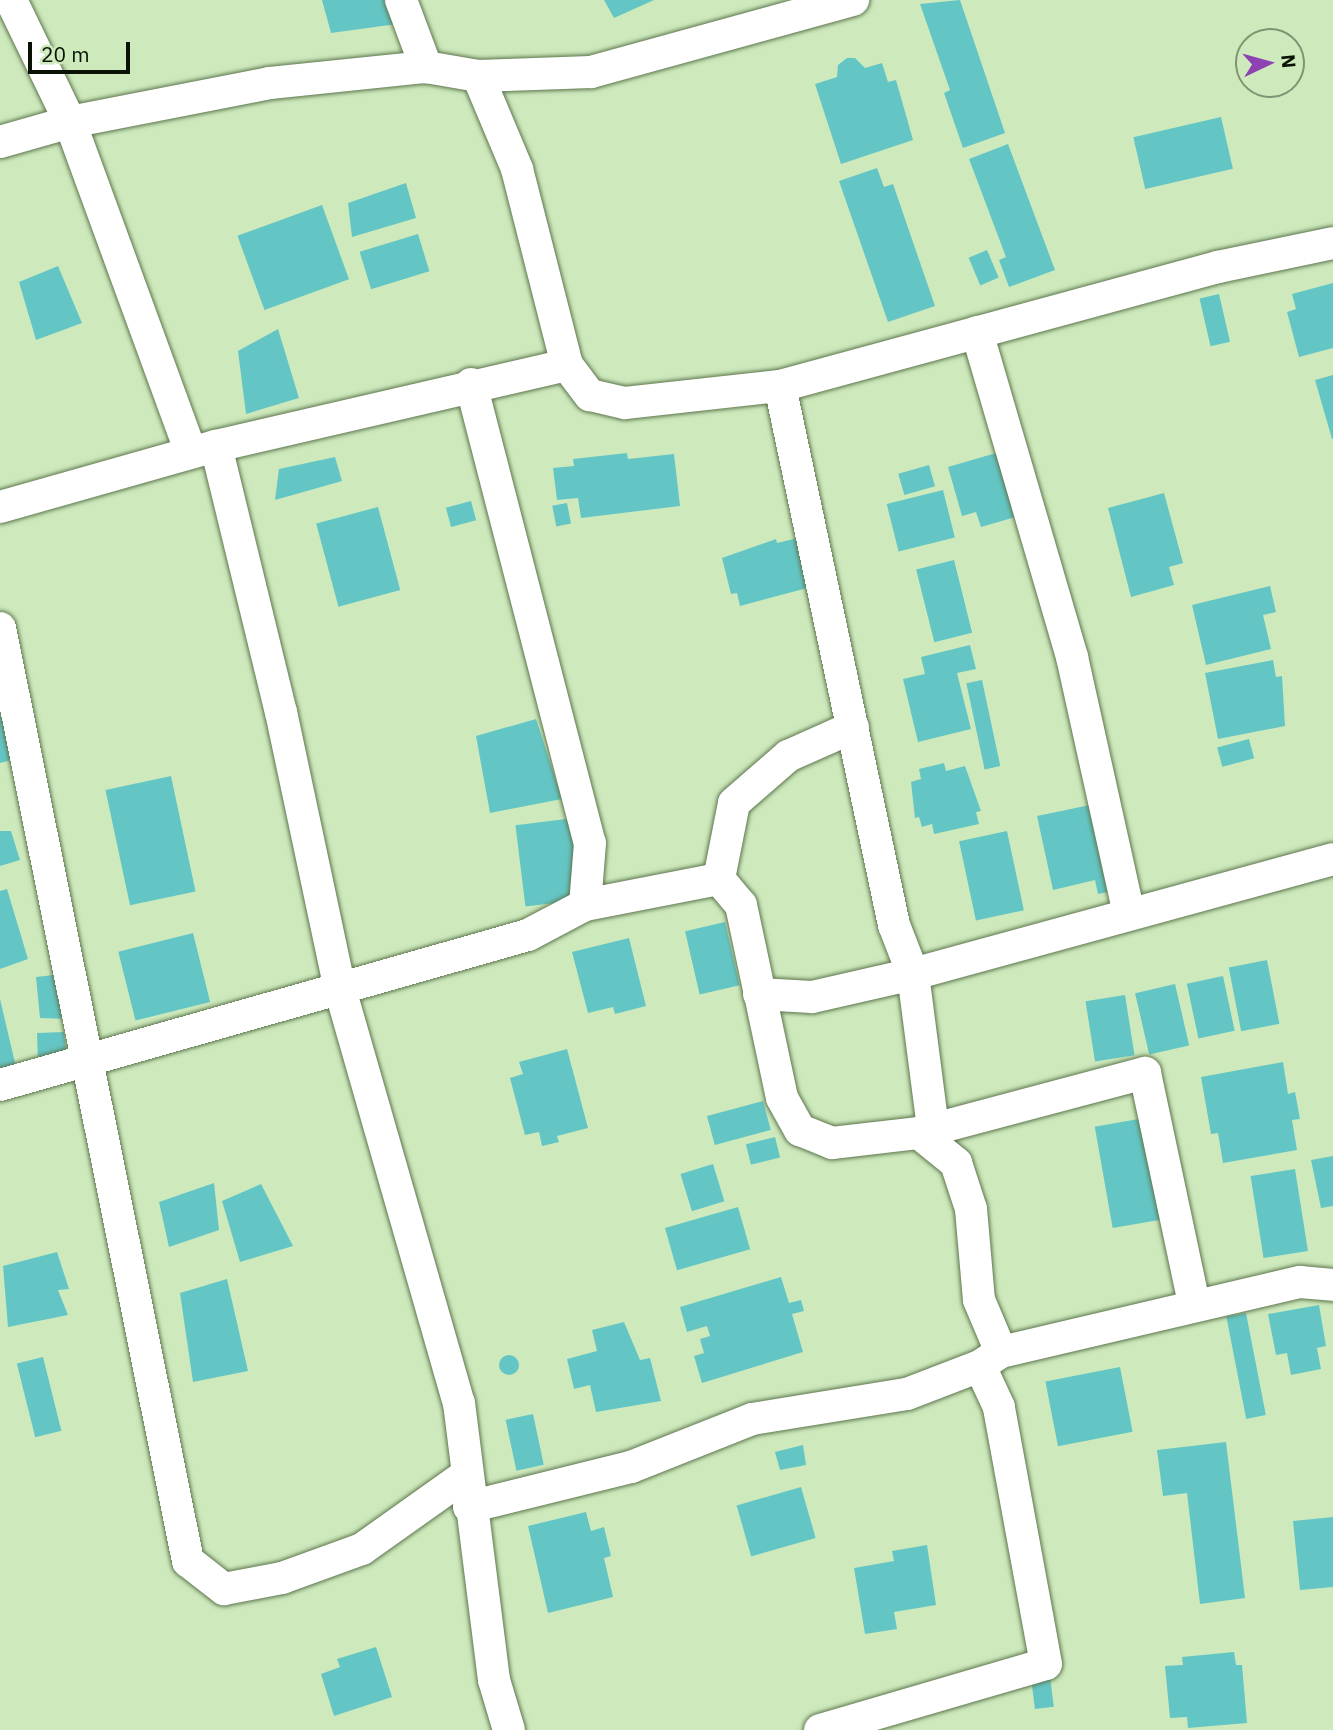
<!DOCTYPE html>
<style>
body{margin:0}
#map{position:relative;width:1333px;height:1730px;overflow:hidden;background:#ceeabd;font-family:"IBM Plex Sans",sans-serif}
div>[style]{position:absolute}
.building>*{inset:0;background:#64c6c4;transform-origin:0 0}
.round{border-radius:50%}
.roads{filter:drop-shadow(0 0 2px #5e764e) drop-shadow(0 0 2px #5e764e)}
.minor>*{height:32px;margin:-16px;padding:0 16px;transform-origin:16px;border-radius:16px;background:#fff}
span{translate:-50% -50%;white-space:nowrap;text-align:center;line-height:1.15;-webkit-text-stroke:5px #ceeabd;paint-order:stroke}
.north{position:absolute;left:1235px;top:28px;width:70px;height:70px;box-sizing:border-box;background:#ceeabd;border:2px solid #7f9473;border-radius:50%;rotate:85deg;font-size:19px;font-weight:700;line-height:28px;text-align:center;color:#091204}
.north::after{content:'';display:block;margin:auto;width:24px;height:32px;background:#8e41b2;clip-path:polygon(50% 0,100% 100%,50% 72%,0 100%)}
.scale{position:absolute;left:28px;top:42px;width:102px;height:32px;box-sizing:border-box;border:4px solid #091204;border-top:0;padding-left:9px;font-size:21px;line-height:24px;white-space:nowrap;color:#091204;-webkit-text-stroke:5px #ceeabd;paint-order:stroke}
</style>
<div id="map">
<div class="building">
<i style="clip-path:polygon(322px 0,390px 0,397px 24px,331px 33px)"></i>
<i style="clip-path:polygon(604px 0,654px 0,614px 18px)"></i>
<i style="clip-path:polygon(960px 0,1005px 133px,963px 148px,944px 93px,950px 90px,920px 4px)"></i>
<i style="clip-path:polygon(847px 58px,855px 58px,865px 68px,882px 63px,888px 82px,896px 80px,913px 140px,841px 164px,815px 84px,837px 77px,838px 65px)"></i>
<i style="left:1221px;top:117px;width:53px;height:90px;rotate:77deg"></i>
<i style="clip-path:polygon(1008px 144px,1055px 270px,1009px 287px,999px 260px,1006px 257px,969px 159px)"></i>
<i style="clip-path:polygon(877px 168px,884px 187px,893px 184px,935px 306px,888px 322px,839px 181px)"></i>
<i style="clip-path:polygon(406px 183px,416px 218px,352px 237px,348px 203px)"></i>
<i style="left:322px;top:205px;width:79px;height:90px;rotate:70deg"></i>
<i style="left:418px;top:234px;width:39px;height:61px;rotate:73deg"></i>
<i style="left:987px;top:250px;width:30px;height:20px;rotate:67deg"></i>
<i style="clip-path:polygon(58px 266px,82px 323px,36px 340px,19px 282px)"></i>
<i style="clip-path:polygon(1333px 283px,1333px 348px,1299px 357px,1287px 312px,1296px 309px,1292px 294px)"></i>
<i style="left:1219px;top:294px;width:49px;height:20px;rotate:77deg"></i>
<i style="clip-path:polygon(278px 329px,299px 398px,246px 414px,238px 351px)"></i>
<i style="clip-path:polygon(1333px 375px,1333px 439px,1332px 439px,1315px 380px)"></i>
<i style="clip-path:polygon(1003px 451px,1022px 515px,981px 527px,976px 512px,962px 516px,948px 467px)"></i>
<i style="clip-path:polygon(627px 453px,628px 459px,674px 454px,680px 506px,581px 518px,578px 498px,557px 500px,553px 468px,574px 466px,573px 459px)"></i>
<i style="clip-path:polygon(335px 457px,342px 481px,275px 500px,279px 469px)"></i>
<i style="left:929px;top:465px;width:22px;height:32px;rotate:74deg"></i>
<i style="left:943px;top:490px;width:49px;height:58px;rotate:76deg"></i>
<i style="clip-path:polygon(1164px 493px,1183px 563px,1169px 567px,1174px 585px,1131px 597px,1108px 508px)"></i>
<i style="left:471px;top:501px;width:20px;height:26px;rotate:75deg"></i>
<i style="left:567px;top:503px;width:21px;height:15px;rotate:79deg"></i>
<i style="left:378px;top:507px;width:86px;height:64px;rotate:75deg"></i>
<i style="clip-path:polygon(798px 538px,811px 587px,740px 606px,737px 593px,731px 594px,722px 558px,776px 539px,777px 543px)"></i>
<i style="left:954px;top:560px;width:75px;height:39px;rotate:76deg"></i>
<i style="clip-path:polygon(1270px 586px,1276px 612px,1263px 615px,1271px 649px,1206px 665px,1192px 605px)"></i>
<i style="clip-path:polygon(970px 645px,976px 669px,957px 673px,971px 729px,918px 742px,903px 679px,925px 674px,921px 657px)"></i>
<i style="clip-path:polygon(1273px 660px,1276px 677px,1282px 676px,1285px 726px,1218px 739px,1205px 673px)"></i>
<i style="left:982px;top:680px;width:88px;height:16px;rotate:78deg"></i>
<i style="clip-path:polygon(5px 712px,16px 759px,0 763px,0 714px)"></i>
<i style="clip-path:polygon(536px 719px,562px 799px,490px 813px,476px 736px)"></i>
<i style="left:1249px;top:739px;width:20px;height:33px;rotate:75deg"></i>
<i style="clip-path:polygon(944px 763px,946px 771px,965px 766px,981px 811px,976px 812px,979px 824px,934px 834px,932px 824px,922px 827px,919px 817px,915px 818px,911px 782px,921px 779px,919px 769px)"></i>
<i style="left:171px;top:776px;width:118px;height:67px;rotate:78deg"></i>
<i style="clip-path:polygon(1090px 805px,1117px 890px,1098px 894px,1095px 880px,1053px 890px,1037px 816px)"></i>
<i style="left:574px;top:818px;width:82px;height:59px;rotate:83deg"></i>
<i style="clip-path:polygon(0 831px,11px 831px,20px 860px,0 866px)"></i>
<i style="left:1007px;top:831px;width:81px;height:49px;rotate:78deg"></i>
<i style="clip-path:polygon(7px 889px,28px 959px,0 969px,0 891px)"></i>
<i style="left:725px;top:922px;width:65px;height:41px;rotate:77deg"></i>
<i style="left:193px;top:933px;width:71px;height:77px;rotate:76deg"></i>
<i style="clip-path:polygon(629px 938px,646px 1006px,615px 1014px,613px 1007px,588px 1013px,572px 952px)"></i>
<i style="left:1267px;top:960px;width:65px;height:39px;rotate:79deg"></i>
<i style="clip-path:polygon(62px 974px,70px 1019px,40px 1018px,36px 977px)"></i>
<i style="left:1223px;top:976px;width:56px;height:37px;rotate:78deg"></i>
<i style="left:1175px;top:984px;width:63px;height:41px;rotate:77deg"></i>
<i style="left:1125px;top:995px;width:61px;height:40px;rotate:81deg"></i>
<i style="clip-path:polygon(0 999px,16px 1067px,0 1072px)"></i>
<i style="clip-path:polygon(64px 1032px,66px 1052px,38px 1064px,37px 1033px)"></i>
<i style="clip-path:polygon(567px 1049px,588px 1128px,557px 1136px,559px 1142px,542px 1146px,539px 1132px,525px 1135px,510px 1078px,523px 1074px,519px 1062px)"></i>
<i style="clip-path:polygon(1283px 1062px,1288px 1094px,1295px 1092px,1300px 1119px,1292px 1120px,1297px 1150px,1223px 1163px,1218px 1133px,1211px 1134px,1201px 1077px)"></i>
<i style="left:763px;top:1101px;width:30px;height:58px;rotate:75deg"></i>
<i style="left:1144px;top:1118px;width:103px;height:50px;rotate:80deg"></i>
<i style="left:775px;top:1137px;width:21px;height:30px;rotate:76deg"></i>
<i style="clip-path:polygon(1333px 1156px,1333px 1206px,1321px 1208px,1311px 1160px)"></i>
<i style="left:713px;top:1164px;width:39px;height:34px;rotate:73deg"></i>
<i style="left:1295px;top:1169px;width:83px;height:45px;rotate:81deg"></i>
<i style="clip-path:polygon(214px 1183px,219px 1230px,169px 1247px,159px 1202px)"></i>
<i style="clip-path:polygon(261px 1184px,293px 1246px,240px 1262px,222px 1201px)"></i>
<i style="left:738px;top:1207px;width:44px;height:76px;rotate:74deg"></i>
<i style="clip-path:polygon(57px 1252px,69px 1289px,58px 1290px,68px 1315px,8px 1327px,3px 1266px)"></i>
<i style="clip-path:polygon(781px 1277px,789px 1303px,801px 1300px,804px 1311px,792px 1314px,803px 1352px,702px 1383px,694px 1356px,704px 1353px,700px 1339px,710px 1336px,707px 1326px,687px 1332px,680px 1307px)"></i>
<i style="clip-path:polygon(227px 1279px,248px 1371px,193px 1382px,180px 1293px)"></i>
<i style="clip-path:polygon(1319px 1305px,1326px 1346px,1317px 1348px,1321px 1369px,1291px 1375px,1287px 1353px,1276px 1355px,1268px 1314px)"></i>
<i style="left:1246px;top:1313px;width:104px;height:20px;rotate:79deg"></i>
<i style="clip-path:polygon(624px 1322px,640px 1360px,650px 1358px,661px 1401px,596px 1412px,590px 1385px,574px 1389px,567px 1359px,597px 1351px,592px 1330px)"></i>
<i class="round" style="left:499px;top:1355px;width:20px;height:20px"></i>
<i style="left:43px;top:1357px;width:76px;height:27px;rotate:76deg"></i>
<i style="left:1120px;top:1367px;width:66px;height:76px;rotate:79deg"></i>
<i style="left:533px;top:1414px;width:52px;height:28px;rotate:78deg"></i>
<i style="clip-path:polygon(1226px 1442px,1245px 1598px,1200px 1604px,1187px 1493px,1163px 1496px,1157px 1450px)"></i>
<i style="clip-path:polygon(803px 1445px,806px 1465px,780px 1470px,775px 1452px)"></i>
<i style="left:801px;top:1487px;width:53px;height:67px;rotate:74deg"></i>
<i style="clip-path:polygon(586px 1512px,591px 1531px,604px 1527px,611px 1556px,604px 1558px,613px 1597px,548px 1613px,528px 1526px)"></i>
<i style="clip-path:polygon(1333px 1517px,1333px 1587px,1300px 1590px,1293px 1521px)"></i>
<i style="clip-path:polygon(927px 1545px,936px 1605px,894px 1612px,897px 1629px,865px 1634px,854px 1568px,894px 1561px,892px 1551px)"></i>
<i style="clip-path:polygon(376px 1647px,392px 1697px,334px 1716px,321px 1674px,340px 1667px,337px 1659px)"></i>
<i style="clip-path:polygon(1234px 1652px,1236px 1665px,1242px 1665px,1247px 1723px,1188px 1728px,1187px 1717px,1170px 1718px,1165px 1666px,1183px 1665px,1182px 1657px)"></i>
<i style="left:1050px;top:1676px;width:31px;height:19px;rotate:83deg"></i>
</div>
<div class="roads">
<div class="minor">
<i style="left:11px;top:0;width:136px;rotate:64.2deg"></i>
<i style="left:70px;top:122px;width:351px;rotate:69.9deg"></i>
<i style="left:401px;top:0;width:72px;rotate:69.5deg"></i>
<i style="left:478px;top:76px;width:101px;rotate:67.2deg"></i>
<i style="left:517px;top:169px;width:202px;rotate:75.7deg"></i>
<i style="left:567px;top:365px;width:38px;rotate:53deg"></i>
<i style="left:590px;top:395px;width:36px;rotate:13deg"></i>
<i style="left:625px;top:403px;width:156px;rotate:-6.3deg"></i>
<i style="left:780px;top:386px;width:454px;rotate:-15.2deg"></i>
<i style="left:1218px;top:267px;width:117px;rotate:-11.8deg"></i>
<i style="left:0;top:142px;width:73px;rotate:-15.9deg"></i>
<i style="left:70px;top:122px;width:204px;rotate:-11deg"></i>
<i style="left:270px;top:83px;width:157px;rotate:-5.9deg"></i>
<i style="left:426px;top:67px;width:53px;rotate:9.8deg"></i>
<i style="left:478px;top:76px;width:113px;rotate:-2deg"></i>
<i style="left:591px;top:72px;width:272px;rotate:-15.4deg"></i>
<i style="left:977px;top:332px;width:339px;rotate:73.7deg"></i>
<i style="left:1072px;top:657px;width:263px;rotate:77.5deg"></i>
<i style="left:471px;top:384px;width:474px;rotate:75.5deg"></i>
<i style="left:590px;top:843px;width:62px;rotate:94.6deg"></i>
<i style="left:780px;top:386px;width:551px;rotate:78.06deg"></i>
<i style="left:894px;top:925px;width:53px;rotate:68.8deg"></i>
<i style="left:913px;top:974px;width:156px;rotate:82.6deg"></i>
<i style="left:216px;top:446px;width:274px;rotate:76.3deg"></i>
<i style="left:281px;top:712px;width:283px;rotate:78deg"></i>
<i style="left:340px;top:989px;width:431px;rotate:74deg"></i>
<i style="left:459px;top:1403px;width:279px;rotate:82.8deg"></i>
<i style="left:494px;top:1680px;width:52px;rotate:73.3deg"></i>
<i style="left:0;top:507px;width:224px;rotate:-15.8deg"></i>
<i style="left:216px;top:446px;width:360px;rotate:-13deg"></i>
<i style="left:0;top:628px;width:952px;rotate:78.61deg"></i>
<i style="left:188px;top:1561px;width:46px;rotate:37.9deg"></i>
<i style="left:224px;top:1589px;width:59px;rotate:-10.7deg"></i>
<i style="left:282px;top:1578px;width:85px;rotate:-19.9deg"></i>
<i style="left:362px;top:1549px;width:128px;rotate:-35.4deg"></i>
<i style="left:719px;top:879px;width:34px;rotate:50deg"></i>
<i style="left:741px;top:905px;width:197px;rotate:78deg"></i>
<i style="left:782px;top:1098px;width:37px;rotate:61deg"></i>
<i style="left:800px;top:1130px;width:35px;rotate:22deg"></i>
<i style="left:832px;top:1143px;width:88px;rotate:-6.6deg"></i>
<i style="left:919px;top:1133px;width:48px;rotate:39deg"></i>
<i style="left:956px;top:1163px;width:48px;rotate:71.9deg"></i>
<i style="left:971px;top:1209px;width:91px;rotate:85deg"></i>
<i style="left:979px;top:1300px;width:56px;rotate:67.1deg"></i>
<i style="left:719px;top:879px;width:77px;rotate:-78.8deg"></i>
<i style="left:734px;top:803px;width:72px;rotate:-41deg"></i>
<i style="left:788px;top:756px;width:71px;rotate:-24deg"></i>
<i style="left:759px;top:994px;width:53px;rotate:3.2deg"></i>
<i style="left:812px;top:997px;width:104px;rotate:-12.8deg"></i>
<i style="left:913px;top:974px;width:435px;rotate:-15.3deg"></i>
<i style="left:0;top:1085px;width:549px;rotate:-15.86deg"></i>
<i style="left:528px;top:935px;width:64px;rotate:-27.8deg"></i>
<i style="left:585px;top:905px;width:136px;rotate:-11deg"></i>
<i style="left:919px;top:1133px;width:234px;rotate:-14.9deg"></i>
<i style="left:1145px;top:1073px;width:236px;rotate:78deg"></i>
<i style="left:469px;top:1507px;width:167px;rotate:-13.9deg"></i>
<i style="left:631px;top:1467px;width:130px;rotate:-21.6deg"></i>
<i style="left:752px;top:1419px;width:157px;rotate:-9.2deg"></i>
<i style="left:907px;top:1394px;width:78px;rotate:-21deg"></i>
<i style="left:980px;top:1366px;width:25px;rotate:-34deg"></i>
<i style="left:1001px;top:1352px;width:307px;rotate:-13.2deg"></i>
<i style="left:1300px;top:1282px;width:33px;rotate:5deg"></i>
<i style="left:820px;top:1730px;width:235px;rotate:-16.3deg"></i>
<i style="left:1046px;top:1664px;width:261px;rotate:-100.4deg"></i>
<i style="left:999px;top:1407px;width:45px;rotate:-114.9deg"></i>
</div>
</div>
<div class="north">N</div>
<div class="scale">20 m</div>
</div>
